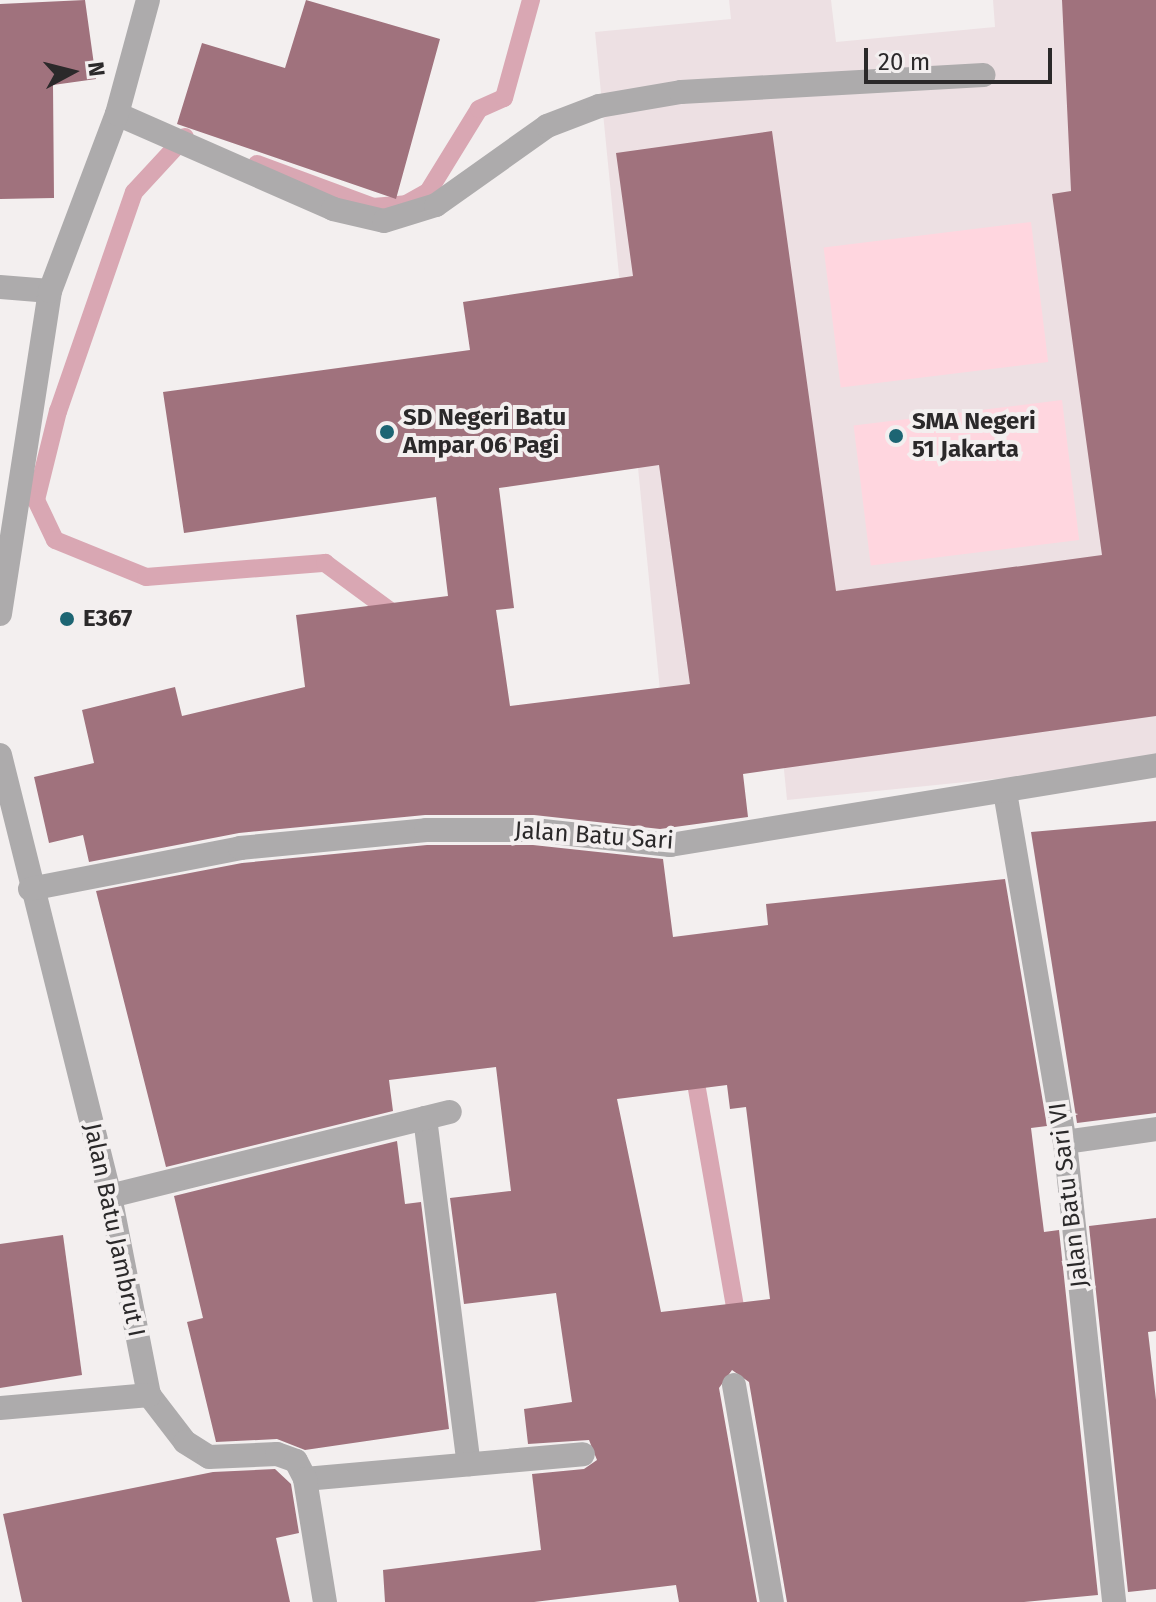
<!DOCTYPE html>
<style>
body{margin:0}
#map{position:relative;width:1156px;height:1602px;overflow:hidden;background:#f3efef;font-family:"Fira Sans",sans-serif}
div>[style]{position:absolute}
.built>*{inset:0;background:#ede0e3}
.green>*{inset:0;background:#ffd6df;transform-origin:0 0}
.stream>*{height:18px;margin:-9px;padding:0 9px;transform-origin:9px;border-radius:9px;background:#d9a7b3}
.building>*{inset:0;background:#a0727d}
.service>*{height:24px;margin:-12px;padding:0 12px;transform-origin:12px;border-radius:12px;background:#adabac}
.minor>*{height:24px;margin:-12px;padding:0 12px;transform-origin:12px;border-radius:12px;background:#adabac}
.dots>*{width:22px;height:22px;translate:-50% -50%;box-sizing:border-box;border:4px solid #f3efef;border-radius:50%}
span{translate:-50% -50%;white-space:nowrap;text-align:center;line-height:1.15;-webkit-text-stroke:8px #f3efef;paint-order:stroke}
.poi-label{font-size:24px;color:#2b292a;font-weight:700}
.left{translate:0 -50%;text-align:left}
.street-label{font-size:24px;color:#2b292a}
.north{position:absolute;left:32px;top:32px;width:80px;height:80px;-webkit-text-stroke:6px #f3efef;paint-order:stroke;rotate:83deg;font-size:22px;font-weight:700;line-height:32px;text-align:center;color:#2b292a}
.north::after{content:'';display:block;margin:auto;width:28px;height:36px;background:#2b292a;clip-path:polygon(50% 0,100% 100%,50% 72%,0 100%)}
.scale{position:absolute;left:864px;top:48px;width:188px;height:36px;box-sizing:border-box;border:4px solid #2b292a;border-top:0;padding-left:10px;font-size:24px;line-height:28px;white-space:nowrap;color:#2b292a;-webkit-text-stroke:6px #f3efef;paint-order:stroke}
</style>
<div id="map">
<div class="built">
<i style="clip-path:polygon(729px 0,831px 0,836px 42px,995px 27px,993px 0,1156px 0,1156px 763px,787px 800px,778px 710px,663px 721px,595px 32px,731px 19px)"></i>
</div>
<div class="green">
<i style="left:1031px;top:222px;width:141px;height:209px;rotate:83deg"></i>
<i style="left:1062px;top:400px;width:141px;height:210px;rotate:83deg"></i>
</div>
<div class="stream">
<i style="left:185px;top:137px;width:75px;rotate:132.8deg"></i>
<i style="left:134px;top:192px;width:232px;rotate:109.1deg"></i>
<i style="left:58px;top:411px;width:92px;rotate:103.9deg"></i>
<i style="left:36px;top:500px;width:44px;rotate:64.6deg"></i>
<i style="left:55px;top:540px;width:98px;rotate:22.1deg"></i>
<i style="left:146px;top:577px;width:180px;rotate:-4.5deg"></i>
<i style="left:325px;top:563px;width:94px;rotate:36.4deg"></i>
<i style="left:257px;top:164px;width:124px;rotate:20.3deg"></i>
<i style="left:373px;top:207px;width:33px;rotate:-5deg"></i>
<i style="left:406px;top:204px;width:25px;rotate:-29deg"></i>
<i style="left:428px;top:192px;width:97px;rotate:-58.4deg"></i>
<i style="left:479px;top:109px;width:27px;rotate:-24deg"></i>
<i style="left:504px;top:98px;width:102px;rotate:-74.6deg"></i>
<i style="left:693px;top:1066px;width:262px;rotate:80.1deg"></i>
</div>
<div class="building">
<i style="clip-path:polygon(85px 0,96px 79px,53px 85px,54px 198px,0 199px,0 4px)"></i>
<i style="clip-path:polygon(306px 0,440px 39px,396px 199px,177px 124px,202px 43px,285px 68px)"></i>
<i style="clip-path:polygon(evenodd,1062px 0,1156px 0,1156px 716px,743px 774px,748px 817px,660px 829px,534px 815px,425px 815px,239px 833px,89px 862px,83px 835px,49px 843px,34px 777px,94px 763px,82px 710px,175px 687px,182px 716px,305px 687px,296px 615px,448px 596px,436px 497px,184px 533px,163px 392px,470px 350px,463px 302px,633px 276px,616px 153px,772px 131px,836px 591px,1102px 555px,1052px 194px,1071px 191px,1062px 0,659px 465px,690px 684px,510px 706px,496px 610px,514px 608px,499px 488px,659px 465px)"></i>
<i style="clip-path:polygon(1156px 821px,1156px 1113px,1077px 1123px,1031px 832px)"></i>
<i style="clip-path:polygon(evenodd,427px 845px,533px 845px,663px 859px,673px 937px,768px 925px,766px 904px,1005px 879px,1047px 1126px,1031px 1128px,1044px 1232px,1059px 1230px,1098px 1595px,1024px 1602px,787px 1602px,749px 1382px,732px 1370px,719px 1388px,757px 1602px,679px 1602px,676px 1585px,534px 1602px,385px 1602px,383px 1570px,541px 1550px,532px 1474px,584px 1469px,597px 1460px,589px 1440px,528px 1444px,524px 1409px,572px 1402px,556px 1293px,464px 1304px,450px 1198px,511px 1191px,496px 1067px,389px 1080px,393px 1111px,166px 1167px,96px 891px,242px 863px,427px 845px,727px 1085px,730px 1109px,746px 1107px,770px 1299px,661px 1312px,617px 1099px,727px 1085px)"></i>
<i style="clip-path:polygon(397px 1141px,405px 1204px,421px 1202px,449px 1429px,305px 1450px,277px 1439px,216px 1442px,187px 1322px,203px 1318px,174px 1196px)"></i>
<i style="clip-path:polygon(1156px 1218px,1156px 1331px,1148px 1332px,1156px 1400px,1156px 1589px,1128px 1592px,1089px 1226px)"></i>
<i style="clip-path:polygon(63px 1235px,82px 1375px,0 1388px,0 1244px)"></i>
<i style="clip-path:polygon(275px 1469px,291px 1484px,299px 1533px,276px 1538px,290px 1602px,22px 1602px,3px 1514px,213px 1472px)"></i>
</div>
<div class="service">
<i style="left:425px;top:1118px;width:349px;rotate:82.8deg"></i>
<i style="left:305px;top:1479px;width:279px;rotate:-5.1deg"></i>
</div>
<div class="minor">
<i style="left:117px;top:114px;width:236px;rotate:23.7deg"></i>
<i style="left:333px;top:209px;width:52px;rotate:13.2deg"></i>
<i style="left:384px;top:221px;width:54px;rotate:-17.1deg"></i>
<i style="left:436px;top:205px;width:136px;rotate:-35.4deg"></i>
<i style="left:547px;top:126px;width:56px;rotate:-21deg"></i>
<i style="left:599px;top:106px;width:83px;rotate:-9.7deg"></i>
<i style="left:681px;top:92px;width:303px;rotate:-3.2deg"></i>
<i style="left:0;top:287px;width:50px;rotate:4.6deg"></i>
<i style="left:0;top:614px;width:327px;rotate:-81.2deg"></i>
<i style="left:50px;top:291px;width:189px;rotate:-69.3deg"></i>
<i style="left:117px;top:114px;width:118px;rotate:-74.8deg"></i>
<i style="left:0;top:755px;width:455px;rotate:76deg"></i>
<i style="left:110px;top:1196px;width:203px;rotate:78.9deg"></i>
<i style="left:149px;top:1395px;width:59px;rotate:52.5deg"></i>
<i style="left:185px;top:1442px;width:28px;rotate:32deg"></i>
<i style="left:209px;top:1457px;width:68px;rotate:-2.5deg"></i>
<i style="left:277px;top:1454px;width:20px;rotate:20deg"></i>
<i style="left:296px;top:1461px;width:20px;rotate:63deg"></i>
<i style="left:305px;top:1479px;width:125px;rotate:80.8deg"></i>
<i style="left:1005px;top:792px;width:355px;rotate:80.3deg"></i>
<i style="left:1065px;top:1142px;width:463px;rotate:83.9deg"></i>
<i style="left:30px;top:889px;width:214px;rotate:-11deg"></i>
<i style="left:240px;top:848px;width:187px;rotate:-5.5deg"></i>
<i style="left:426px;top:830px;width:108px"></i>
<i style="left:534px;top:830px;width:137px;rotate:6.3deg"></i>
<i style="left:670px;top:845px;width:493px;rotate:-9.3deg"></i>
<i style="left:1065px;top:1142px;width:92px;rotate:-8.1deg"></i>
<i style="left:110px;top:1196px;width:350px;rotate:-13.9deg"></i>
<i style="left:734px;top:1385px;width:220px;rotate:80.1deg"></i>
<i style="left:0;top:1408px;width:150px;rotate:-5deg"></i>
</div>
<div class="dots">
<i style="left:387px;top:432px;background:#1d6573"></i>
<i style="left:896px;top:436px;background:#1d6573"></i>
<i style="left:67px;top:619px;background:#1d6573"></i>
</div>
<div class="poi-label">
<span class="left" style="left:403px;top:432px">SD Negeri Batu<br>Ampar 06 Pagi</span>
<span class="left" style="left:912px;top:436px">SMA Negeri<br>51 Jakarta</span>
<span class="left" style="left:83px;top:619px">E367</span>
</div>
<div class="street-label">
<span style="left:594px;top:836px;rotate:4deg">Jalan Batu Sari</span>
<span style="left:1069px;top:1195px;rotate:-97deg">Jalan Batu Sari VI</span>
<span style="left:114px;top:1230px;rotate:78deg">Jalan Batu Jambrut I</span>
</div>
<div class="north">N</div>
<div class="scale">20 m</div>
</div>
